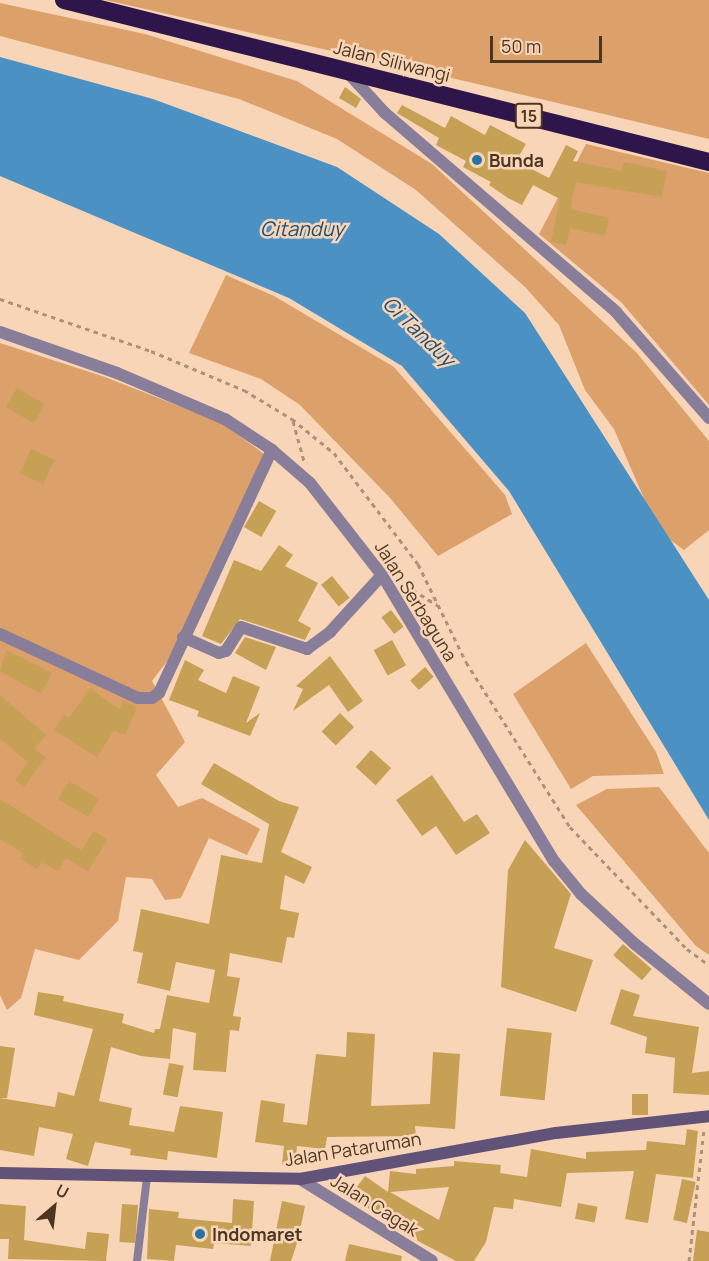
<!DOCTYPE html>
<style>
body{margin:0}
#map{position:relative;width:709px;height:1261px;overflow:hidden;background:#f8d5b7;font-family:Manrope,sans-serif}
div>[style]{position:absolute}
.green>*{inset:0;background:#dca06a}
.water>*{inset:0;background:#4c91c4}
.building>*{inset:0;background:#c6a055;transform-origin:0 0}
.path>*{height:3px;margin-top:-1.5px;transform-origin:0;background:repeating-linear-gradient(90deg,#af9177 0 4.5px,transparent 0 9px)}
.lane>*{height:8px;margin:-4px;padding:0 4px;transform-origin:4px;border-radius:4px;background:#897e99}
.street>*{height:12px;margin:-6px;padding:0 6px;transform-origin:6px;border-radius:6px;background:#897e99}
.secondary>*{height:12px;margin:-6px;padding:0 6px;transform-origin:6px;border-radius:6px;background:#615278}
.highway>*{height:18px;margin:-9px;padding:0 9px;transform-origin:9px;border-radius:9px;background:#2f164a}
.dots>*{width:16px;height:16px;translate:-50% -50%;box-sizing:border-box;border:3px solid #f8d5b7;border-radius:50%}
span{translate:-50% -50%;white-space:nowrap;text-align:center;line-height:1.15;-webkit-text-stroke:5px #f8d5b7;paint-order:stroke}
.shield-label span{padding:2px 4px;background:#f8d5b7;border:2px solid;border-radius:4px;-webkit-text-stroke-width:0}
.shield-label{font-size:16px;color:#4d3621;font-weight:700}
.street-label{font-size:18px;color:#4d3621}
.poi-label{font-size:18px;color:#4d3621;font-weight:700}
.left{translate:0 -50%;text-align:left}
.water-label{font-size:20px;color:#1b4e72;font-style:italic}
.north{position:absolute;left:24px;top:1177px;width:60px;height:60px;-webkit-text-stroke:4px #f8d5b7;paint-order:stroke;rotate:28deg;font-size:16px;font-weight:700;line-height:24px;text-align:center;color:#4d3621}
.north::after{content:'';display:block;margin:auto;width:21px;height:27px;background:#4d3621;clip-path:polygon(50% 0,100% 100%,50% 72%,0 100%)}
.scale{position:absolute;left:490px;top:36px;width:112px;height:27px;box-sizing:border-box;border:3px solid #4d3621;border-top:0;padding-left:8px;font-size:18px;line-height:21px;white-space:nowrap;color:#4d3621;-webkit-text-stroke:4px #f8d5b7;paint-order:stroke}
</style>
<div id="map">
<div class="green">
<i style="clip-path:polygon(105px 0,709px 0,709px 139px,456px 79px)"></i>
<i style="clip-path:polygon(0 3px,145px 34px,297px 81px,432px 164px,636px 352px,709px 441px,709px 530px,684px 550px,658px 531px,614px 429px,585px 390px,559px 325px,525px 287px,416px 190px,337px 139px,239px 99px,0 36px)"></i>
<i style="clip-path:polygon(586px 144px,709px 173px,709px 405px,622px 303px,539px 234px)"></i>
<i style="clip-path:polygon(226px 275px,274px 296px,394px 367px,505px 495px,512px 514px,438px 556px,391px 499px,300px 405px,261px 379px,189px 353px)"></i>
<i style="clip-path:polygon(0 343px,105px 377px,222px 423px,267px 456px,174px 652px,152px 681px,185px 742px,156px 775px,178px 807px,202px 798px,260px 829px,247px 855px,209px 838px,181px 898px,165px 900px,152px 879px,126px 877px,118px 921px,79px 960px,35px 949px,21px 998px,7px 1010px,0 995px)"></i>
<i style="clip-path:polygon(586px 643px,656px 752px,664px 774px,593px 776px,571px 789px,513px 694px)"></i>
<i style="clip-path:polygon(659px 787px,709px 853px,709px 955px,696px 946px,576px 805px,607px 789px)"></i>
</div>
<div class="water">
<i style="clip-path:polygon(0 57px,153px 99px,337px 167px,439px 234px,525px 313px,709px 600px,709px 820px,509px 491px,402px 366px,289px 298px,0 176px)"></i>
</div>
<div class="building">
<i style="clip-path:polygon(345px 87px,361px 99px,356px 108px,339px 98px)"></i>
<i style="clip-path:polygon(402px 105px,445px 128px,451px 116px,485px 135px,490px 125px,526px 144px,516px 161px,549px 178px,566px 145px,578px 151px,573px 161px,622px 171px,624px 162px,667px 171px,662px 197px,576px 182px,570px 209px,609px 218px,605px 236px,570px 228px,566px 245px,551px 242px,560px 199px,533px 185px,522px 205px,508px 198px,489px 185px,491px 182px,463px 167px,466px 161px,436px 145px,439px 138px,397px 113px)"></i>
<i style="left:17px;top:388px;width:32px;height:22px;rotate:30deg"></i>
<i style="left:31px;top:449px;width:26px;height:27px;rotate:25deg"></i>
<i style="left:259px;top:501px;width:20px;height:30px;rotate:30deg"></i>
<i style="clip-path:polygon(279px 545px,293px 555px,285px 566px,318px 583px,298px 621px,311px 628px,305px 640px,240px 619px,221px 644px,202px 636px,234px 560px,261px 571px)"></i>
<i style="left:332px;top:576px;width:28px;height:14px;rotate:51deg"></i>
<i style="left:391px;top:610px;width:21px;height:12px;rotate:53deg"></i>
<i style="clip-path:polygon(245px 637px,276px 647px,266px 670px,235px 653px)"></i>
<i style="left:392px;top:640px;width:29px;height:21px;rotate:61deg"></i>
<i style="clip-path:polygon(6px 650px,52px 673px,41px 694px,0 671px)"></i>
<i style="clip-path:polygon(330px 656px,363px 701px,348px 712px,329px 685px,293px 711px,303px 689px,296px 686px)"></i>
<i style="clip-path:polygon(185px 660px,204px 670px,198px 680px,226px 693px,233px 676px,260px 687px,246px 723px,260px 713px,250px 736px,197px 716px,199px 711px,169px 700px)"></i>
<i style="left:425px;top:667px;width:13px;height:20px;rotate:48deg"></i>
<i style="clip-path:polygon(90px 688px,119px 709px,123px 701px,137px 707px,125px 735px,114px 730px,97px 757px,54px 730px,64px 715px,69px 718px)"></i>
<i style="clip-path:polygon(0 695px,46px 735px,34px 749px,46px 757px,24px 787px,15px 780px,28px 762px,0 739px)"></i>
<i style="left:340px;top:713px;width:20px;height:26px;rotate:45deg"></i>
<i style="left:371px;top:750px;width:27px;height:23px;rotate:42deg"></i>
<i style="clip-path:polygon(214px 763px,279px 801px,299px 807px,281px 852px,312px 867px,304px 884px,285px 875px,280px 909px,299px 913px,294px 938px,287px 937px,282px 963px,230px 953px,227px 976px,240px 978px,233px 1016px,241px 1017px,239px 1031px,230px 1030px,226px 1072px,193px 1070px,196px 1033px,173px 1028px,170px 1059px,141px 1056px,111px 1047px,99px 1101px,132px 1108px,129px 1125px,174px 1132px,180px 1106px,223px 1112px,217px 1158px,168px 1151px,167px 1160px,130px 1155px,131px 1149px,95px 1142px,88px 1166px,66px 1159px,73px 1134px,39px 1127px,34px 1156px,0 1150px,0 1098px,55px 1107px,58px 1092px,74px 1096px,93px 1029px,34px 1015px,38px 992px,64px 996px,63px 1001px,124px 1014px,122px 1023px,154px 1033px,155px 1029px,160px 1029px,167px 995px,209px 1003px,215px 970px,176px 962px,170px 991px,137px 983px,143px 953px,133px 951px,141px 909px,209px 924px,221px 855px,262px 863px,269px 824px,201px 784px)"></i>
<i style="clip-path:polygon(432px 775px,464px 822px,477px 814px,490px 833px,456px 855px,436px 826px,422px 836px,396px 800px)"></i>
<i style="left:69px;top:781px;width:35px;height:21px;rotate:31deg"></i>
<i style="clip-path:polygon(0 799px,81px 850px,94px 831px,107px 840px,88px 871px,66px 858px,58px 871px,42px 862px,37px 869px,20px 858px,23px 853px,0 839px)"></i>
<i style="clip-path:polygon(525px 840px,571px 894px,554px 948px,593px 960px,576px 1012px,501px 987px,508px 870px)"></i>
<i style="left:623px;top:944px;width:38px;height:15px;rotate:41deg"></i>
<i style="clip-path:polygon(621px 989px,640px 995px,633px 1016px,699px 1027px,692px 1073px,709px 1071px,709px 1095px,673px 1093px,675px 1058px,645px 1053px,647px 1037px,610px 1024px)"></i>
<i style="left:507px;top:1028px;width:45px;height:68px;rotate:6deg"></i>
<i style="clip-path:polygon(347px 1032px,375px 1034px,371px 1106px,430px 1104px,433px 1052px,460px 1054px,455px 1129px,415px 1126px,416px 1136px,327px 1137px,325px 1149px,297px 1146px,295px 1166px,282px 1164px,284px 1146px,255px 1142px,261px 1100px,285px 1104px,283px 1122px,307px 1125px,316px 1054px,346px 1057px)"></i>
<i style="clip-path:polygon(0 1046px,15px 1048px,7px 1098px,0 1098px)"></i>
<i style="left:169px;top:1063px;width:15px;height:32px;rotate:11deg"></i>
<i style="left:632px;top:1094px;width:16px;height:21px"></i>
<i style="clip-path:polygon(evenodd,687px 1129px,698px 1131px,693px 1178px,656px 1174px,648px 1223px,625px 1219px,634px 1171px,567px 1173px,561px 1207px,514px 1199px,513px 1209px,494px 1207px,486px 1242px,474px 1261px,456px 1261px,397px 1230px,351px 1195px,365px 1176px,388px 1192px,390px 1171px,416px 1174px,416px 1169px,454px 1166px,454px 1161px,501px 1165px,500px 1173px,527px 1177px,531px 1149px,586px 1159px,586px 1152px,646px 1150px,647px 1141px,685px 1145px,687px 1129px,449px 1187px,439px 1220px,390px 1192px,449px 1187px)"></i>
<i style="left:682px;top:1179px;width:14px;height:42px;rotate:12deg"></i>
<i style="clip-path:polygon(233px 1199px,254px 1201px,251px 1246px,214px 1243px,213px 1249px,176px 1245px,174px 1261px,147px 1259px,149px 1209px,179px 1212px,178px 1218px,232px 1223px)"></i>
<i style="clip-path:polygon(282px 1201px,305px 1206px,298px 1240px,291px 1261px,270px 1261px)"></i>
<i style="left:578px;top:1203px;width:20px;height:16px;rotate:11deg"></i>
<i style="clip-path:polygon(0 1204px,26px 1206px,24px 1240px,85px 1249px,87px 1232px,109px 1234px,106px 1261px,8px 1259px,9px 1239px,0 1239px)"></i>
<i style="left:122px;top:1204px;width:16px;height:38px;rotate:4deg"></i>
<i style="clip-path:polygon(697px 1230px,709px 1232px,709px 1261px,693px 1261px)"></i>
<i style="clip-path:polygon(349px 1244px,402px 1256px,401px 1261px,345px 1261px)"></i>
</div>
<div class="path">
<i style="left:0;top:299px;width:160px;rotate:19deg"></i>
<i style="left:151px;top:351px;width:101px;rotate:22.8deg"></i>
<i style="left:244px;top:390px;width:56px;rotate:31.1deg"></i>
<i style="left:292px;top:419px;width:54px;rotate:39deg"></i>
<i style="left:334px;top:453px;width:139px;rotate:52.9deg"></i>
<i style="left:418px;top:564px;width:109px;rotate:63.9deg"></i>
<i style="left:466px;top:662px;width:195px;rotate:57.8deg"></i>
<i style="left:570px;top:827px;width:169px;rotate:46.2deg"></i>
<i style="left:687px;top:949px;width:27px;rotate:36deg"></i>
<i style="left:293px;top:421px;width:41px;rotate:74.6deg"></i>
<i style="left:405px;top:585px;width:38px;rotate:32deg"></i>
<i style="left:689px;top:1261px;width:132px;rotate:-83.5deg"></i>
</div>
<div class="lane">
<i style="left:137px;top:1261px;width:85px;rotate:-83.2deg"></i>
</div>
<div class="street">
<i style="left:349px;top:74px;width:53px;rotate:47.3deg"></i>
<i style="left:385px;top:113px;width:305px;rotate:40.7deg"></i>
<i style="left:616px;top:312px;width:141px;rotate:48.7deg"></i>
<i style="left:0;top:332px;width:124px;rotate:19.3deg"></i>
<i style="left:117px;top:373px;width:117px;rotate:23.1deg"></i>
<i style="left:225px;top:419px;width:56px;rotate:33.4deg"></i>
<i style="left:272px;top:450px;width:50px;rotate:41deg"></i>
<i style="left:310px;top:483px;width:117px;rotate:52deg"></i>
<i style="left:382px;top:575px;width:334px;rotate:59deg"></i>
<i style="left:554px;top:861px;width:43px;rotate:50.7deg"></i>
<i style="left:581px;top:894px;width:74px;rotate:42.8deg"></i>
<i style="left:635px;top:944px;width:95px;rotate:39deg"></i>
<i style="left:0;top:634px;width:152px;rotate:24.9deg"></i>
<i style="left:138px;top:698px;width:14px"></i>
<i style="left:152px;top:698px;width:9px;rotate:-36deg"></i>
<i style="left:159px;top:693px;width:268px;rotate:-65.1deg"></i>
<i style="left:183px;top:637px;width:39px;rotate:24deg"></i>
<i style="left:219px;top:653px;width:7px;rotate:-16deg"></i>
<i style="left:226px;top:651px;width:28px;rotate:-58deg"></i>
<i style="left:241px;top:627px;width:70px;rotate:18.4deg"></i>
<i style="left:307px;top:649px;width:29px;rotate:-36deg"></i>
<i style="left:330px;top:632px;width:77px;rotate:-47.6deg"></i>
<i style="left:300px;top:1179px;width:155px;rotate:31.8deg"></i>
</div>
<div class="secondary">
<i style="left:0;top:1173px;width:300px;rotate:1.1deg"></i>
<i style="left:300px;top:1179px;width:260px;rotate:-10.2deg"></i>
<i style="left:556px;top:1133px;width:154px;rotate:-6.3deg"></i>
</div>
<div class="highway">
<i style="left:64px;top:0;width:665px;rotate:14.1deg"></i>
</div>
<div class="dots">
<i style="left:477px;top:160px;background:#2873a6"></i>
<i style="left:200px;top:1234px;background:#2873a6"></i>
</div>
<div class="shield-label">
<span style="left:529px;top:116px">15</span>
</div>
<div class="street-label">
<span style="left:392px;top:61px;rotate:14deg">Jalan Siliwangi</span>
<span style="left:416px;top:601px;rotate:58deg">Jalan Serbaguna</span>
<span style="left:353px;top:1149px;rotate:-9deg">Jalan Pataruman</span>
<span style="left:375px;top:1205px;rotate:32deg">Jalan Cagak</span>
</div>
<div class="poi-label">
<span class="left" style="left:489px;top:160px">Bunda</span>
<span class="left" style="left:212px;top:1234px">Indomaret</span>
</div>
<div class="water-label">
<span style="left:302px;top:228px">Citanduy</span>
<span style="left:419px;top:331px;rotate:44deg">Ci Tanduy</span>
</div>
<div class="north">U</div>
<div class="scale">50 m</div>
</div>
